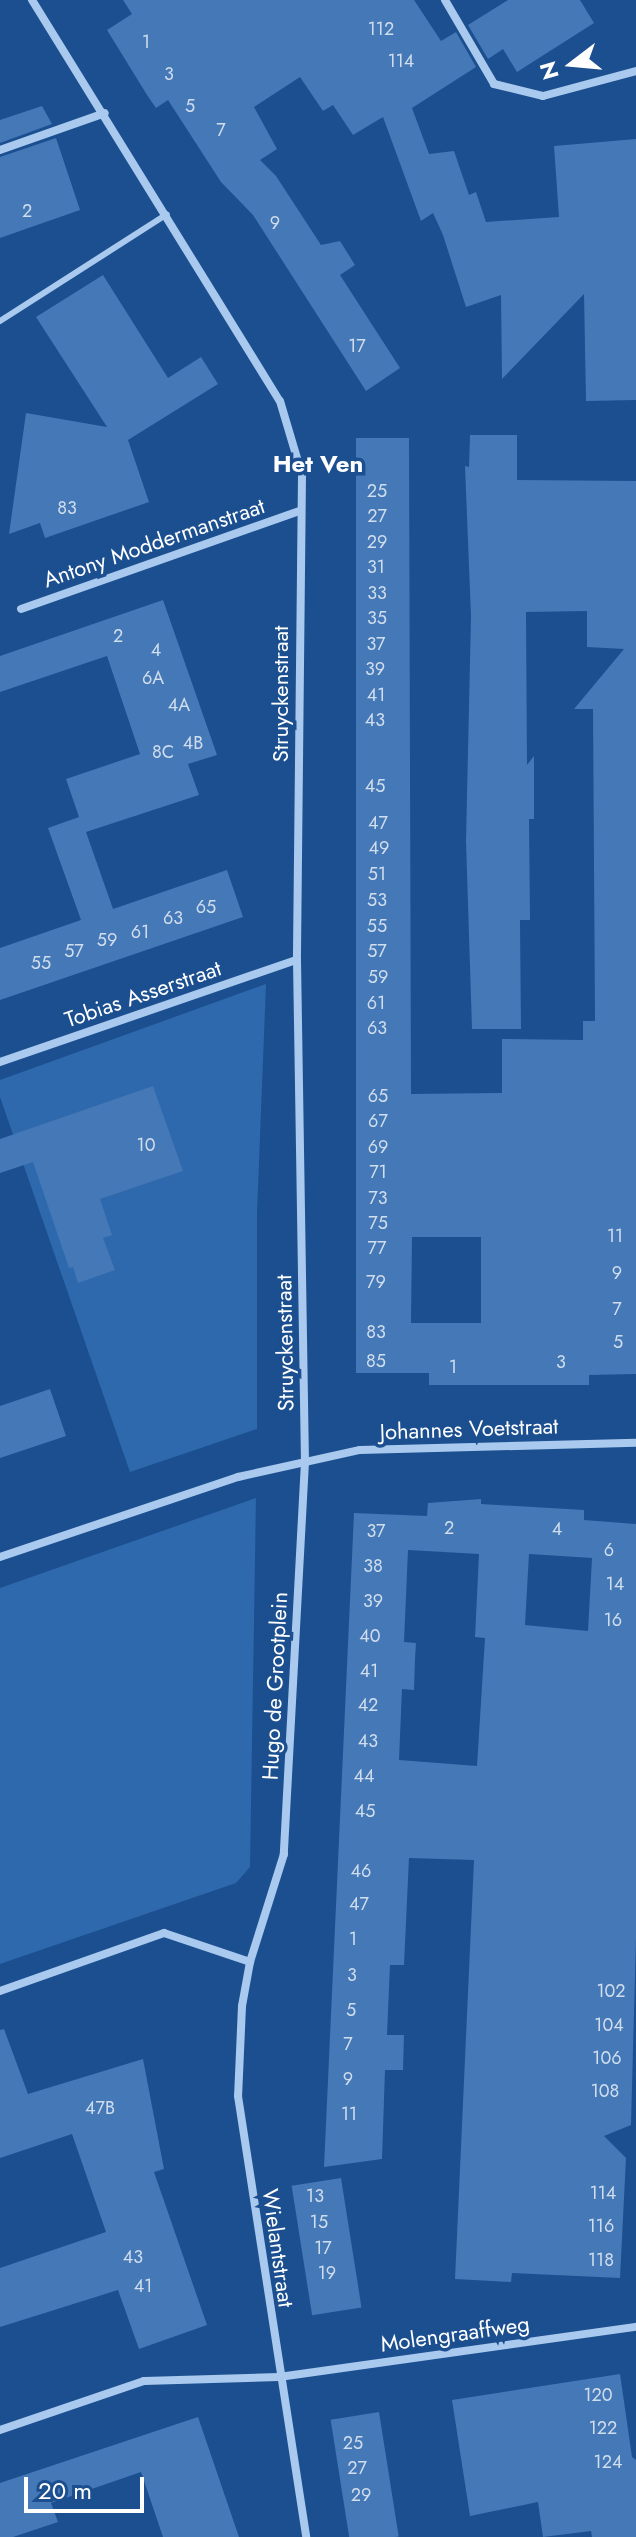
<!DOCTYPE html>
<style>
body{margin:0}
#map{position:relative;width:636px;height:2537px;overflow:hidden;background:#1b4f8f;font-family:Jost,sans-serif}
div>[style]{position:absolute}
.green>*{inset:0;background:#2e69ad}
.building>*{inset:0;background:#4478b7;transform-origin:0 0}
.lane>*{height:6px;margin:-3px;padding:0 3px;transform-origin:3px;border-radius:3px;background:#a9c9ee}
.street>*{height:8px;margin:-4px;padding:0 4px;transform-origin:4px;border-radius:4px;background:#a9c9ee}
span{translate:-50% -50%;white-space:nowrap;text-align:center;line-height:1.15;-webkit-text-stroke:7px #1b4f8f;paint-order:stroke}
.number-label{font-size:18px;color:#d0dded}
.number-label span{-webkit-text-stroke-width:0}
.street-label{font-size:22px;color:#fff}
.neighbourhood-label{font-size:24px;color:#fff;font-weight:700}
.north{position:absolute;left:532px;top:24px;width:80px;height:80px;-webkit-text-stroke:6px #1b4f8f;paint-order:stroke;rotate:254deg;font-size:22px;font-weight:700;line-height:32px;text-align:center;color:#fff}
.north::after{content:'';display:block;margin:auto;width:28px;height:36px;background:#fff;clip-path:polygon(50% 0,100% 100%,50% 72%,0 100%)}
.scale{position:absolute;left:24px;top:2477px;width:120px;height:36px;box-sizing:border-box;border:4px solid #fff;border-top:0;padding-left:10px;font-size:24px;line-height:28px;white-space:nowrap;color:#fff;-webkit-text-stroke:6px #1b4f8f;paint-order:stroke}
</style>
<div id="map">
<div class="green">
<i style="clip-path:polygon(266px 984px,257px 1213px,257px 1429px,130px 1472px,0 1097px,0 1080px)"></i>
<i style="clip-path:polygon(256px 1498px,250px 1867px,236px 1883px,0 1964px,0 1588px)"></i>
</div>
<div class="building">
<i style="clip-path:polygon(123px 0,414px 0,441px 41px,456px 32px,476px 67px,412px 108px,429px 154px,454px 151px,469px 195px,476px 192px,486px 222px,559px 217px,554px 146px,636px 139px,636px 400px,586px 401px,584px 294px,502px 379px,501px 295px,466px 307px,443px 235px,433px 213px,421px 221px,383px 117px,353px 135px,333px 105px,323px 111px,300px 77px,254px 107px,277px 149px,260px 160px,276px 176px,321px 245px,340px 241px,355px 265px,340px 275px,400px 368px,366px 391px,253px 215px,221px 182px,168px 100px,156px 108px,147px 95px,107px 30px,132px 14px)"></i>
<i style="clip-path:polygon(508px 0,580px 0,594px 23px,517px 72px,503px 49px,488px 59px,468px 25px)"></i>
<i style="clip-path:polygon(42px 106px,52px 124px,0 143px,0 120px)"></i>
<i style="clip-path:polygon(56px 138px,80px 210px,0 238px,0 157px)"></i>
<i style="clip-path:polygon(103px 275px,168px 378px,201px 357px,218px 384px,128px 440px,149px 502px,45px 538px,40px 523px,9px 534px,26px 413px,107px 427px,36px 317px)"></i>
<i style="clip-path:polygon(evenodd,470px 435px,517px 435px,517px 480px,636px 481px,636px 1374px,589px 1375px,589px 1385px,429px 1385px,429px 1373px,356px 1373px,356px 438px,409px 438px,411px 1094px,502px 1093px,502px 1039px,583px 1040px,583px 1021px,595px 1021px,593px 709px,574px 709px,624px 649px,587px 647px,587px 611px,526px 612px,527px 765px,534px 756px,534px 819px,529px 819px,530px 920px,520px 920px,521px 1029px,472px 1029px,466px 841px,471px 616px,465px 466px,469px 467px,470px 435px,412px 1237px,481px 1237px,481px 1323px,411px 1323px,412px 1237px)"></i>
<i style="clip-path:polygon(163px 600px,217px 755px,188px 764px,199px 795px,86px 832px,113px 909px,227px 870px,243px 917px,0 1000px,0 948px,81px 920px,48px 828px,79px 817px,66px 779px,140px 754px,107px 656px,0 692px,0 656px)"></i>
<i style="clip-path:polygon(153px 1086px,183px 1171px,100px 1199px,112px 1235px,103px 1238px,115px 1270px,78px 1283px,73px 1267px,69px 1268px,33px 1162px,0 1173px,0 1139px)"></i>
<i style="clip-path:polygon(50px 1389px,66px 1436px,0 1458px,0 1406px)"></i>
<i style="clip-path:polygon(evenodd,481px 1499px,481px 1504px,584px 1510px,584px 1520px,636px 1524px,636px 1938px,631px 2125px,604px 2136px,626px 2158px,620px 2278px,512px 2273px,511px 2282px,455px 2279px,474px 1860px,409px 1858px,404px 1965px,390px 1965px,387px 2035px,404px 2035px,403px 2070px,385px 2070px,382px 2159px,324px 2167px,354px 1513px,427px 1516px,428px 1503px,481px 1499px,408px 1550px,479px 1554px,475px 1637px,485px 1638px,477px 1766px,399px 1760px,402px 1689px,414px 1690px,415px 1659px,416px 1643px,404px 1642px,408px 1550px,481px 1499px,529px 1554px,592px 1558px,588px 1631px,525px 1625px,529px 1554px)"></i>
<i style="clip-path:polygon(4px 2029px,28px 2094px,143px 2059px,164px 2169px,154px 2172px,207px 2325px,139px 2349px,118px 2290px,0 2327px,0 2268px,106px 2232px,72px 2134px,0 2158px,0 2030px)"></i>
<i style="left:341px;top:2178px;width:131px;height:50px;rotate:81deg"></i>
<i style="clip-path:polygon(620px 2374px,632px 2457px,636px 2460px,636px 2537px,592px 2537px,591px 2531px,543px 2537px,538px 2502px,470px 2516px,452px 2400px)"></i>
<i style="left:379px;top:2412px;width:126px;height:49px;rotate:81deg"></i>
<i style="clip-path:polygon(198px 2417px,239px 2537px,163px 2537px,141px 2472px,51px 2503px,58px 2522px,13px 2537px,0 2537px,0 2483px)"></i>
</div>
<div class="lane">
<i style="left:0;top:321px;width:198px;rotate:-32.6deg"></i>
</div>
<div class="street">
<i style="left:32px;top:0;width:471px;rotate:58.3deg"></i>
<i style="left:280px;top:401px;width:77px;rotate:73.4deg"></i>
<i style="left:302px;top:475px;width:485px;rotate:90.6deg"></i>
<i style="left:297px;top:960px;width:502px;rotate:89.09deg"></i>
<i style="left:305px;top:1462px;width:393px;rotate:93.1deg"></i>
<i style="left:284px;top:1854px;width:113px;rotate:107.5deg"></i>
<i style="left:250px;top:1962px;width:45px;rotate:100.3deg"></i>
<i style="left:242px;top:2006px;width:90px;rotate:92.5deg"></i>
<i style="left:238px;top:2096px;width:446px;rotate:81.2deg"></i>
<i style="left:445px;top:0;width:97px;rotate:59.7deg"></i>
<i style="left:494px;top:84px;width:50px;rotate:13.8deg"></i>
<i style="left:543px;top:96px;width:96px;rotate:-15deg"></i>
<i style="left:0;top:150px;width:111px;rotate:-19.4deg"></i>
<i style="left:21px;top:609px;width:296px;rotate:-19.4deg"></i>
<i style="left:0;top:1062px;width:314px;rotate:-19deg"></i>
<i style="left:0;top:1557px;width:251px;rotate:-18.6deg"></i>
<i style="left:238px;top:1477px;width:125px;rotate:-12.5deg"></i>
<i style="left:360px;top:1450px;width:276px;rotate:-1.5deg"></i>
<i style="left:0;top:1991px;width:174px;rotate:-19.5deg"></i>
<i style="left:164px;top:1933px;width:91px;rotate:18.6deg"></i>
<i style="left:0;top:2430px;width:152px;rotate:-18.8deg"></i>
<i style="left:144px;top:2381px;width:135px;rotate:-1.7deg"></i>
<i style="left:279px;top:2377px;width:360px;rotate:-8deg"></i>
</div>
<div class="number-label">
<span style="left:381px;top:29px">112</span>
<span style="left:146px;top:42px">1</span>
<span style="left:401px;top:61px">114</span>
<span style="left:169px;top:74px">3</span>
<span style="left:190px;top:106px">5</span>
<span style="left:221px;top:130px">7</span>
<span style="left:27px;top:211px">2</span>
<span style="left:275px;top:223px">9</span>
<span style="left:357px;top:346px">17</span>
<span style="left:377px;top:491px">25</span>
<span style="left:67px;top:508px">83</span>
<span style="left:377px;top:516px">27</span>
<span style="left:377px;top:542px">29</span>
<span style="left:376px;top:567px">31</span>
<span style="left:377px;top:593px">33</span>
<span style="left:377px;top:618px">35</span>
<span style="left:118px;top:636px">2</span>
<span style="left:376px;top:644px">37</span>
<span style="left:156px;top:650px">4</span>
<span style="left:375px;top:669px">39</span>
<span style="left:153px;top:678px">6A</span>
<span style="left:376px;top:695px">41</span>
<span style="left:179px;top:705px">4A</span>
<span style="left:375px;top:720px">43</span>
<span style="left:193px;top:743px">4B</span>
<span style="left:163px;top:752px">8C</span>
<span style="left:375px;top:786px">45</span>
<span style="left:378px;top:823px">47</span>
<span style="left:379px;top:848px">49</span>
<span style="left:377px;top:874px">51</span>
<span style="left:377px;top:900px">53</span>
<span style="left:206px;top:907px">65</span>
<span style="left:173px;top:918px">63</span>
<span style="left:377px;top:926px">55</span>
<span style="left:140px;top:932px">61</span>
<span style="left:107px;top:940px">59</span>
<span style="left:74px;top:951px">57</span>
<span style="left:377px;top:951px">57</span>
<span style="left:41px;top:963px">55</span>
<span style="left:378px;top:977px">59</span>
<span style="left:376px;top:1003px">61</span>
<span style="left:377px;top:1028px">63</span>
<span style="left:378px;top:1096px">65</span>
<span style="left:378px;top:1121px">67</span>
<span style="left:146px;top:1145px">10</span>
<span style="left:378px;top:1147px">69</span>
<span style="left:378px;top:1172px">71</span>
<span style="left:378px;top:1198px">73</span>
<span style="left:378px;top:1223px">75</span>
<span style="left:615px;top:1236px">11</span>
<span style="left:377px;top:1248px">77</span>
<span style="left:617px;top:1273px">9</span>
<span style="left:376px;top:1282px">79</span>
<span style="left:617px;top:1309px">7</span>
<span style="left:376px;top:1332px">83</span>
<span style="left:618px;top:1342px">5</span>
<span style="left:376px;top:1361px">85</span>
<span style="left:561px;top:1362px">3</span>
<span style="left:453px;top:1367px">1</span>
<span style="left:449px;top:1528px">2</span>
<span style="left:557px;top:1529px">4</span>
<span style="left:376px;top:1531px">37</span>
<span style="left:609px;top:1550px">6</span>
<span style="left:373px;top:1566px">38</span>
<span style="left:615px;top:1584px">14</span>
<span style="left:373px;top:1601px">39</span>
<span style="left:613px;top:1620px">16</span>
<span style="left:370px;top:1636px">40</span>
<span style="left:369px;top:1671px">41</span>
<span style="left:368px;top:1705px">42</span>
<span style="left:368px;top:1741px">43</span>
<span style="left:364px;top:1776px">44</span>
<span style="left:365px;top:1811px">45</span>
<span style="left:361px;top:1871px">46</span>
<span style="left:359px;top:1904px">47</span>
<span style="left:353px;top:1939px">1</span>
<span style="left:352px;top:1975px">3</span>
<span style="left:611px;top:1991px">102</span>
<span style="left:351px;top:2010px">5</span>
<span style="left:609px;top:2025px">104</span>
<span style="left:348px;top:2044px">7</span>
<span style="left:607px;top:2058px">106</span>
<span style="left:348px;top:2079px">9</span>
<span style="left:605px;top:2091px">108</span>
<span style="left:100px;top:2108px">47B</span>
<span style="left:349px;top:2114px">11</span>
<span style="left:603px;top:2193px">114</span>
<span style="left:315px;top:2196px">13</span>
<span style="left:319px;top:2222px">15</span>
<span style="left:601px;top:2226px">116</span>
<span style="left:323px;top:2248px">17</span>
<span style="left:133px;top:2257px">43</span>
<span style="left:601px;top:2260px">118</span>
<span style="left:327px;top:2273px">19</span>
<span style="left:143px;top:2286px">41</span>
<span style="left:598px;top:2395px">120</span>
<span style="left:603px;top:2428px">122</span>
<span style="left:353px;top:2443px">25</span>
<span style="left:608px;top:2462px">124</span>
<span style="left:357px;top:2468px">27</span>
<span style="left:361px;top:2495px">29</span>
</div>
<div class="street-label">
<span style="left:154px;top:543px;rotate:-19deg">Antony Moddermanstraat</span>
<span style="left:281px;top:694px;rotate:-90deg">Struyckenstraat</span>
<span style="left:143px;top:994px;rotate:-19deg">Tobias Asserstraat</span>
<span style="left:285px;top:1343px;rotate:-91deg">Struyckenstraat</span>
<span style="left:469px;top:1429px;rotate:-2deg">Johannes Voetstraat</span>
<span style="left:275px;top:1686px;rotate:-87deg">Hugo de Grootplein</span>
<span style="left:278px;top:2248px;rotate:82deg">Wielantstraat</span>
<span style="left:455px;top:2334px;rotate:-8deg">Molengraaffweg</span>
</div>
<div class="neighbourhood-label">
<span style="left:318px;top:464px">Het Ven</span>
</div>
<div class="north">N</div>
<div class="scale">20 m</div>
</div>
